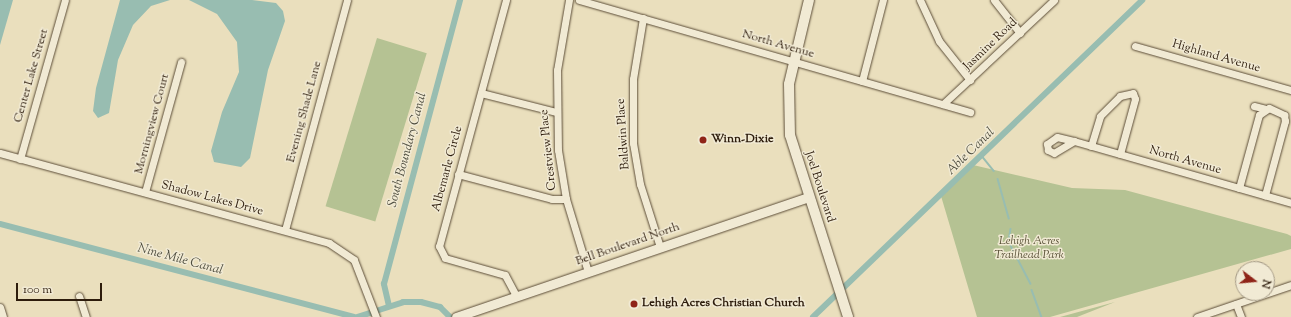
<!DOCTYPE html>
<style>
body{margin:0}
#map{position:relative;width:1291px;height:317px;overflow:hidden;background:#eadfbd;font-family:"Sorts Mill Goudy",serif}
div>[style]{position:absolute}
.green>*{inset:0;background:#b5c293;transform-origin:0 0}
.water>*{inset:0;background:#98bdb1}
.stream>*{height:1.5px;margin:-0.75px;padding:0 0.75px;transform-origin:0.75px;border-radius:0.75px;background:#98bdb1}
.canal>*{height:6px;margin:-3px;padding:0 3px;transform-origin:3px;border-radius:3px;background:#98bdb1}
.roads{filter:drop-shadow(0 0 1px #5c4d38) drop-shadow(0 0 1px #5c4d38)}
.minor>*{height:7px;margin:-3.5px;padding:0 3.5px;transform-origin:3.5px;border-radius:3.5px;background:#f1ead4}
.tertiary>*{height:9px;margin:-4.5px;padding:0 4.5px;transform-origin:4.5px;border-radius:4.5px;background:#f1ead4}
.secondary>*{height:10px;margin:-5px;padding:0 5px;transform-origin:5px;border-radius:5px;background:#f1ead4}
.dots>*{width:11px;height:11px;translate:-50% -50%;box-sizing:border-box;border:2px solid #f1ead4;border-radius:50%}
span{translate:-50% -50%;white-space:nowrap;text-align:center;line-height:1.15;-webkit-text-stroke:3px #f1ead4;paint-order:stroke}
.street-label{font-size:12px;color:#2d1c0c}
.poi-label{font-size:12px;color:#2d1c0c;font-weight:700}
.left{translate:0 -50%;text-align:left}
.park-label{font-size:12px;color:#564e34;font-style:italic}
.water-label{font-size:13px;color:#4d4c3e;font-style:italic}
.north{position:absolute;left:1235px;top:261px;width:40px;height:40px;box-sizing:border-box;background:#f1ead4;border:1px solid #a39884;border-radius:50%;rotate:106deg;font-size:11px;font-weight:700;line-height:16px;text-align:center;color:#2d1c0c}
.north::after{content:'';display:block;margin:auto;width:14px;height:18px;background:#8f2418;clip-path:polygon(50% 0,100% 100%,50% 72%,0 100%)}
.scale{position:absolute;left:16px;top:283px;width:86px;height:18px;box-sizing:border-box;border:2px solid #2d1c0c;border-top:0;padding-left:5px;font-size:12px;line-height:14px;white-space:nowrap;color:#2d1c0c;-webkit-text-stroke:3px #f1ead4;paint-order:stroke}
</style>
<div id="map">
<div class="green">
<i style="left:377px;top:38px;width:52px;height:176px;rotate:17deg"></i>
<i style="clip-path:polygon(973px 165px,1072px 188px,1125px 190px,1287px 234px,1291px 236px,1291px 249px,1050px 317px,977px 317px,941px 196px)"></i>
<i style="clip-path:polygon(1115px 302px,1077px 317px,1060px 317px)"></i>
</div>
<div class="water">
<i style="clip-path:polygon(0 0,13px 0,0 45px)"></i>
<i style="clip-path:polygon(120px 0,170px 0,151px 6px,133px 25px,118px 60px,109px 113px,98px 118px,93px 111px,96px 88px)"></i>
<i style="clip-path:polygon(189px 0,252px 0,276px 3px,283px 11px,285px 21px,268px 70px,250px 158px,241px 167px,214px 162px,211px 151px,222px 112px,239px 72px,237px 42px,217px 14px)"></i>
</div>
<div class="stream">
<i style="left:982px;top:156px;width:19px;rotate:51deg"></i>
<i style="left:998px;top:179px;width:41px;rotate:74.2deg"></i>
<i style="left:1011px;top:229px;width:13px;rotate:99deg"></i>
<i style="left:1009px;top:242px;width:47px;rotate:62.4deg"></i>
<i style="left:1032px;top:290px;width:29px;rotate:70deg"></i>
</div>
<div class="canal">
<i style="left:0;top:224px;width:366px;rotate:14.7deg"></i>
<i style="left:389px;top:306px;width:23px;rotate:-103deg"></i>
<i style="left:384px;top:284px;width:294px;rotate:-75deg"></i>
<i style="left:379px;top:310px;width:25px;rotate:-18deg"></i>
<i style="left:403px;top:302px;width:18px"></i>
<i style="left:421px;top:302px;width:20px;rotate:15deg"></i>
<i style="left:440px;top:307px;width:14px;rotate:45deg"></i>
<i style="left:357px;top:317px;width:14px;rotate:-17deg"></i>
<i style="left:813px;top:317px;width:457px;rotate:-43.9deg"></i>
</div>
<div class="roads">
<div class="minor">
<i style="left:506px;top:0;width:255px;rotate:105.2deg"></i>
<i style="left:439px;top:246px;width:13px;rotate:63deg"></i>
<i style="left:445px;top:258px;width:62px;rotate:15.8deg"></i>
<i style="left:505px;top:275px;width:24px;rotate:62deg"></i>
<i style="left:569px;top:0;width:71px;rotate:99.7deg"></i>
<i style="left:557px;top:70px;width:80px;rotate:89.3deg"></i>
<i style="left:558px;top:150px;width:50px;rotate:80.7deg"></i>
<i style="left:566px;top:199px;width:76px;rotate:73.2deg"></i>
<i style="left:579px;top:0;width:407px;rotate:16deg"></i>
<i style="left:920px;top:0;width:45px;rotate:65.1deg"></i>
<i style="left:939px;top:41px;width:50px;rotate:51.5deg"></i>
<i style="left:994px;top:0;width:42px;rotate:51.8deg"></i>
<i style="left:643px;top:18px;width:62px;rotate:99.3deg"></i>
<i style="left:633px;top:79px;width:64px;rotate:90deg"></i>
<i style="left:633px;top:143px;width:42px;rotate:80.3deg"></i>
<i style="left:640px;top:184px;width:66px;rotate:72.4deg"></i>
<i style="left:1135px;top:46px;width:162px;rotate:15.8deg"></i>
<i style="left:862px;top:81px;width:84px;rotate:-75.5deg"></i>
<i style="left:481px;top:93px;width:77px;rotate:14.2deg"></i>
<i style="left:943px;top:104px;width:152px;rotate:-43.1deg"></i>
<i style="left:1254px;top:106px;width:12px;rotate:14deg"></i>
<i style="left:1057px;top:137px;width:17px;rotate:13deg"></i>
<i style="left:1074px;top:141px;width:23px;rotate:149deg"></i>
<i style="left:1054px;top:153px;width:7px;rotate:-153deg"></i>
<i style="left:1048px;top:150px;width:6px;rotate:-99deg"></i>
<i style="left:1047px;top:144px;width:12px;rotate:-35deg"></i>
<i style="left:1074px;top:141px;width:226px;rotate:15.9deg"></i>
<i style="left:1091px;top:146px;width:31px;rotate:-73deg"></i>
<i style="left:1100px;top:116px;width:28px;rotate:-45deg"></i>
<i style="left:1120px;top:96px;width:13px;rotate:-13deg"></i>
<i style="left:1133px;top:93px;width:6px;rotate:72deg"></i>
<i style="left:1135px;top:99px;width:57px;rotate:105.3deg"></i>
<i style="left:0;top:153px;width:341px;rotate:15.3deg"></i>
<i style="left:329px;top:243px;width:30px;rotate:34deg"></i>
<i style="left:354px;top:260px;width:61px;rotate:68.9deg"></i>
<i style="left:20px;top:159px;width:165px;rotate:-74.2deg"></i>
<i style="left:458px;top:174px;width:97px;rotate:14.9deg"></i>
<i style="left:552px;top:199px;width:14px"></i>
<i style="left:1239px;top:188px;width:76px;rotate:-74.7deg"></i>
<i style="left:1259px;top:115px;width:12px;rotate:-35deg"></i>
<i style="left:1269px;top:108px;width:17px;rotate:25deg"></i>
<i style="left:1284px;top:115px;width:6px;rotate:81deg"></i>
<i style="left:1285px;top:121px;width:77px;rotate:105.1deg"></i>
<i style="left:145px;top:192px;width:135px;rotate:-74.5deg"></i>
<i style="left:285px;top:230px;width:238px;rotate:-74.9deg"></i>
<i style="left:79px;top:296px;width:22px;rotate:72deg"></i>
<i style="left:1236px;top:304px;width:14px;rotate:69deg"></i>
<i style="left:0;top:307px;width:10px;rotate:73deg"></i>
<i style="left:1197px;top:317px;width:99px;rotate:-18.8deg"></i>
</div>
<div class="tertiary">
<i style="left:456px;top:317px;width:372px;rotate:-18.8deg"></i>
</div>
<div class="secondary">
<i style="left:809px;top:0;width:86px;rotate:103.4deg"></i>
<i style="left:789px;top:84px;width:51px;rotate:88.9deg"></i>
<i style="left:790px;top:135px;width:191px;rotate:72.3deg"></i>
</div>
</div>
<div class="dots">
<i style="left:703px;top:140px;background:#8f2418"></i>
<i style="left:634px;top:304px;background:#8f2418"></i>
</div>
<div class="street-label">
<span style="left:778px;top:45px;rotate:16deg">North Avenue</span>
<span style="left:991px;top:45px;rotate:-44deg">Jasmine Road</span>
<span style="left:1216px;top:57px;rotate:16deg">Highland Avenue</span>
<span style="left:32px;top:76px;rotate:-74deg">Center Lake Street</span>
<span style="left:305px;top:112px;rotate:-75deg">Evening Shade Lane</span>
<span style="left:153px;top:124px;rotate:-75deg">Morningview Court</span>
<span style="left:624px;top:134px;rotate:-94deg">Baldwin Place</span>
<span style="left:549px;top:150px;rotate:-96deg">Crestview Place</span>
<span style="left:1185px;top:161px;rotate:16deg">North Avenue</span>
<span style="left:448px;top:169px;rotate:-75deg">Albemarle Circle</span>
<span style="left:819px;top:187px;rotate:72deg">Joel Boulevard</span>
<span style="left:212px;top:199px;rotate:15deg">Shadow Lakes Drive</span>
<span style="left:628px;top:245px;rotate:-19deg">Bell Boulevard North</span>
</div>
<div class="poi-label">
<span class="left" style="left:711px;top:140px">Winn-Dixie</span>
<span class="left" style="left:642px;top:304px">Lehigh Acres Christian Church</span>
</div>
<div class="park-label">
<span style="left:1029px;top:249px">Lehigh Acres<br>Trailhead Park</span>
</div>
<div class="water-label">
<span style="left:408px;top:150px;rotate:-75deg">South Boundary Canal</span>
<span style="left:971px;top:152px;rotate:-44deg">Able Canal</span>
<span style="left:180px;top:260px;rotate:15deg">Nine Mile Canal</span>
</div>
<div class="north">N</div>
<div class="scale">100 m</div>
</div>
